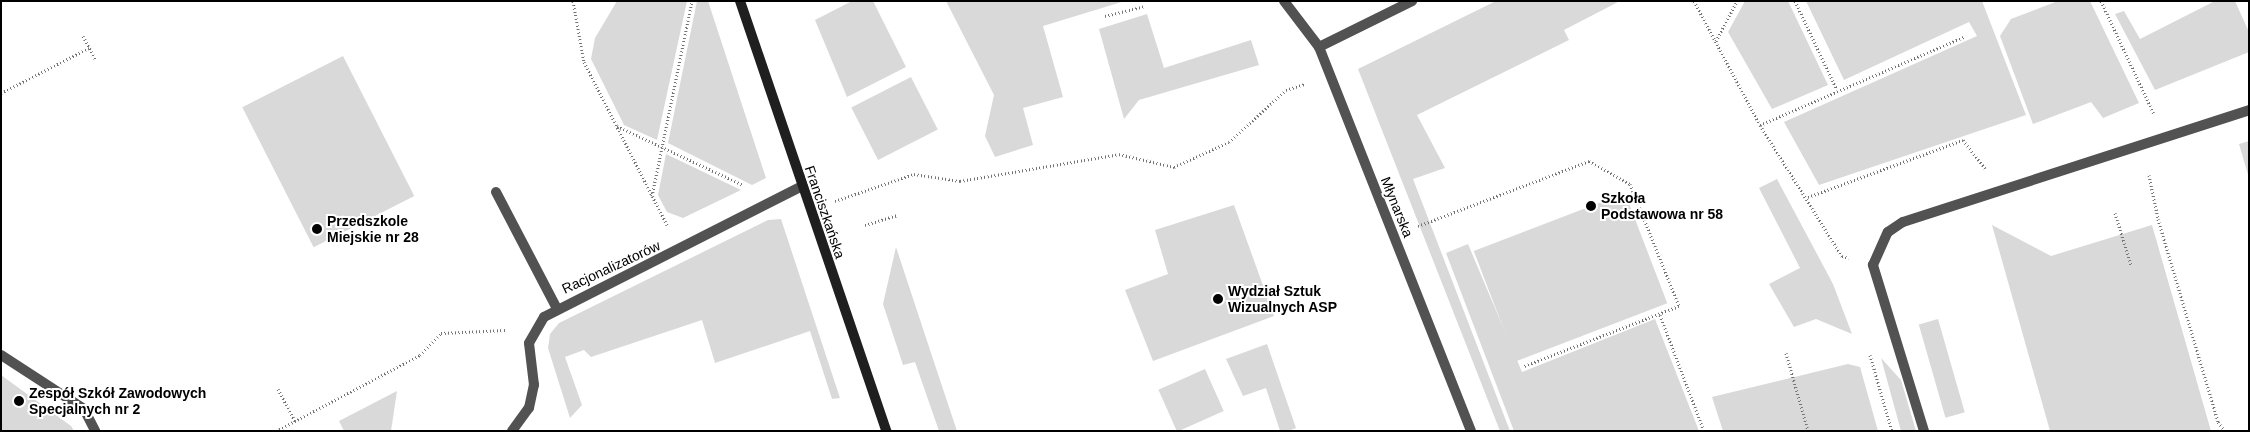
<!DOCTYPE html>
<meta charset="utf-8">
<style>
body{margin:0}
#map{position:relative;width:2250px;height:432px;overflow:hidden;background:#fff;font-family:Helvetica,sans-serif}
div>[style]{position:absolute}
.green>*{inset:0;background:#d9d9d9;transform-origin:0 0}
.path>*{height:3px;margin-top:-1.5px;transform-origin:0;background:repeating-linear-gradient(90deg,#747474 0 1px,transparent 0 3.5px)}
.lane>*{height:10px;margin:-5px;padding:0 5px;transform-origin:5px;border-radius:5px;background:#525252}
.street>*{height:10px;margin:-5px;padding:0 5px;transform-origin:5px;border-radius:5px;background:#525252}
.secondary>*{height:10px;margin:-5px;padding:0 5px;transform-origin:5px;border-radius:5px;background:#1f1f1f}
.dots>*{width:14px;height:14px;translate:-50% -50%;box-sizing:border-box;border:2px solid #fff;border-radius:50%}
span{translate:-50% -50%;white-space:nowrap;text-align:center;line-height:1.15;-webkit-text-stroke:4px #fff;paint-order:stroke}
.poi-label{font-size:14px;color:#000;font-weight:700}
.left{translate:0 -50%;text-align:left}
.street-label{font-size:14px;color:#000}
.frame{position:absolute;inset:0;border:2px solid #000;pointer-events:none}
</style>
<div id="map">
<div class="green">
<i style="clip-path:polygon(617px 1px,687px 1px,657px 140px,624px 125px,591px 59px,595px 38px)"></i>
<i style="clip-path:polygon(697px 1px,708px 1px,766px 178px,752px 185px,668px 143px)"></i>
<i style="clip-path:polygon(852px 1px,873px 1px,906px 67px,847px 97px,815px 20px)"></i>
<i style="clip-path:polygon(946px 1px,1125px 1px,1043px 26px,1063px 97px,1023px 108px,1033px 145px,995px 157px,985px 136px,994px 95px)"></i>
<i style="clip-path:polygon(1496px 1px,1620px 1px,1564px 30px,1569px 40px,1417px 115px,1445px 168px,1413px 179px,1510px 431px,1500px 431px,1358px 69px)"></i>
<i style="clip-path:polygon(1745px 1px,1788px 1px,1828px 85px,1772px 109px,1728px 32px)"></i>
<i style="clip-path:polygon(1806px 1px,1982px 1px,2026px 115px,1819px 185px,1784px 122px,1977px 36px,1969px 22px,1844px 80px)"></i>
<i style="clip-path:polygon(2058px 1px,2090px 1px,2139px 103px,2103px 118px,2091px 102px,2033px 124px,2000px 36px,2011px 19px)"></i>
<i style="clip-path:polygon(2215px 1px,2235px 1px,2249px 32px,2249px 52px,2155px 90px,2115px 14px,2124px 11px,2140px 39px)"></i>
<i style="clip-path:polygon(1147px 14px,1164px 68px,1251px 40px,1259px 65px,1139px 100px,1124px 119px,1099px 29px)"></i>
<i style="left:343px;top:56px;width:157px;height:113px;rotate:63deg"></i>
<i style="left:911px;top:77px;width:59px;height:67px;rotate:63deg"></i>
<i style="clip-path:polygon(2249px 141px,2249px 178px,2239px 144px)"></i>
<i style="clip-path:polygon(666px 154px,741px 190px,683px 218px,667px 212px,658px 195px)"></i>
<i style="clip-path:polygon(1777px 179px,1833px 284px,1852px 334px,1816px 319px,1794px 327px,1769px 284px,1800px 268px,1759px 188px)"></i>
<i style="left:1625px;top:193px;width:118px;height:162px;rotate:69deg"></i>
<i style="clip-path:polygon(1234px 205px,1274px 316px,1153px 361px,1125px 290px,1168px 274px,1155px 230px)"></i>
<i style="clip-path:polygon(781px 219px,840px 398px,832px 399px,810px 331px,715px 363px,702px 320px,591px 357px,584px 350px,565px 357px,582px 405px,570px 418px,548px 348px,550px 334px,559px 323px,768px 220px)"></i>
<i style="clip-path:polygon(1992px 225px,2051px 256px,2152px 225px,2211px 431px,2050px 431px)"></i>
<i style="clip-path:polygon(1468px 244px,1522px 372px,1655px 319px,1699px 431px,1514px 431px,1446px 253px)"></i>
<i style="clip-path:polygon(896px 247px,930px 350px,957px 431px,939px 431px,915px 362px,903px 365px,883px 304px)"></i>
<i style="left:1938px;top:319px;width:97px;height:20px;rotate:74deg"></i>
<i style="clip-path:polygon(1267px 344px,1296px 428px,1288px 431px,1280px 431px,1266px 388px,1243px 396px,1226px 359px)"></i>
<i style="clip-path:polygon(1881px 358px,1901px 380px,1916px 431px,1901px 431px)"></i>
<i style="clip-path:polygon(1848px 364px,1860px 367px,1878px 431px,1723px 431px,1712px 397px)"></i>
<i style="left:1205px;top:369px;width:46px;height:51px;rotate:66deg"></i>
<i style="clip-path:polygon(1px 375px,71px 426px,74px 431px,1px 431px)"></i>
<i style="clip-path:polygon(397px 391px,391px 431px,344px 431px,339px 421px)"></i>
</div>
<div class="path">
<i style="left:573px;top:1px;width:62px;rotate:79.8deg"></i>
<i style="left:584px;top:62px;width:183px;rotate:63deg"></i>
<i style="left:1694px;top:1px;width:140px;rotate:62deg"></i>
<i style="left:1760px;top:125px;width:155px;rotate:58deg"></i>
<i style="left:1842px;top:256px;width:7px;rotate:16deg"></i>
<i style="left:1795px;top:1px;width:98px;rotate:64.7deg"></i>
<i style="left:2101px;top:1px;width:125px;rotate:64.9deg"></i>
<i style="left:1105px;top:16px;width:41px;rotate:-14deg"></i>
<i style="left:83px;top:36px;width:26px;rotate:62deg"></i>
<i style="left:1716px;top:41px;width:45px;rotate:-62.3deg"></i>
<i style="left:1px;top:93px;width:99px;rotate:-27.1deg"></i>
<i style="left:1760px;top:125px;width:224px;rotate:-23.4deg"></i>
<i style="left:617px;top:126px;width:139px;rotate:25.1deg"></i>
<i style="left:2149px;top:175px;width:45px;rotate:78.4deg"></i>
<i style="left:2158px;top:219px;width:212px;rotate:73.5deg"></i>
<i style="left:2218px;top:422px;width:11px;rotate:52deg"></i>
<i style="left:652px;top:196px;width:199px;rotate:-78.4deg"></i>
<i style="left:1808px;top:197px;width:165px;rotate:-20.2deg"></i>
<i style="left:1963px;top:140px;width:36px;rotate:52deg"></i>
<i style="left:835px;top:201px;width:83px;rotate:-18.9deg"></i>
<i style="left:914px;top:174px;width:47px;rotate:8.7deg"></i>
<i style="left:960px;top:181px;width:161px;rotate:-9.6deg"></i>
<i style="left:1119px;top:154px;width:57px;rotate:13.3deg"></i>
<i style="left:1174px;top:167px;width:60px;rotate:-24.4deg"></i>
<i style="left:1229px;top:142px;width:77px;rotate:-42.4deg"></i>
<i style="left:1286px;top:90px;width:20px;rotate:-18deg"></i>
<i style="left:2115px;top:213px;width:54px;rotate:72.9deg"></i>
<i style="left:865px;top:225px;width:34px;rotate:-17deg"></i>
<i style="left:1418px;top:226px;width:183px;rotate:-20.8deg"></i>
<i style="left:1589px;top:161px;width:47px;rotate:29.3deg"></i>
<i style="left:1630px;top:184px;width:131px;rotate:68.1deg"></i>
<i style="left:1679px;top:306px;width:166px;rotate:158.8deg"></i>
<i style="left:1660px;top:315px;width:124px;rotate:69.2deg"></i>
<i style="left:1786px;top:353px;width:81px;rotate:74.2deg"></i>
<i style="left:1870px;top:355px;width:79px;rotate:73.9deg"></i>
<i style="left:278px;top:389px;width:36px;rotate:62deg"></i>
<i style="left:276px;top:431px;width:163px;rotate:-27.8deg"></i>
<i style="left:420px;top:355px;width:30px;rotate:-46deg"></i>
<i style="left:441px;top:333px;width:65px;rotate:-2.6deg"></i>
</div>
<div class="lane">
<i style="left:1319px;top:47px;width:104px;rotate:-26.3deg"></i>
<i style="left:496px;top:192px;width:130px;rotate:62.4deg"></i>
<i style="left:1px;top:355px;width:99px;rotate:33deg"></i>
<i style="left:1924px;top:431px;width:174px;rotate:-107.1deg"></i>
<i style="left:1873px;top:265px;width:36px;rotate:-66deg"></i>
<i style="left:1888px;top:232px;width:18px;rotate:-34deg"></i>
<i style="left:1903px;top:222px;width:364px;rotate:-17.9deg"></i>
</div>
<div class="street">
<i style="left:1284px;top:1px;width:58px;rotate:52.7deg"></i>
<i style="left:1319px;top:47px;width:413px;rotate:68.4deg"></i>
<i style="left:84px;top:409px;width:25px;rotate:63deg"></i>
<i style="left:512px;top:431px;width:29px;rotate:-54deg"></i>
<i style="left:529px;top:408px;width:24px;rotate:-78deg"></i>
<i style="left:534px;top:385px;width:42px;rotate:-96.8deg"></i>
<i style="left:529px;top:343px;width:30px;rotate:-60deg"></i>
<i style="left:544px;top:317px;width:289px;rotate:-26.9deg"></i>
</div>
<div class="secondary">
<i style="left:740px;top:1px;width:454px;rotate:71.2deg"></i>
</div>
<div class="dots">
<i style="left:1591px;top:206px;background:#000"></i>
<i style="left:317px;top:229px;background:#000"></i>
<i style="left:1218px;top:299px;background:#000"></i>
<i style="left:19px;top:401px;background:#000"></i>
</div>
<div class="poi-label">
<span class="left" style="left:1601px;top:206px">Szkoła<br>Podstawowa nr 58</span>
<span class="left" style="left:327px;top:229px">Przedszkole<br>Miejskie nr 28</span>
<span class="left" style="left:1228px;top:299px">Wydział Sztuk<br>Wizualnych ASP</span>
<span class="left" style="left:29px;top:401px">Zespół Szkół Zawodowych<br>Specjalnych nr 2</span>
</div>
<div class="street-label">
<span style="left:1397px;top:207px;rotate:68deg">Młynarska</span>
<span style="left:825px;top:212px;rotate:71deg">Franciszkańska</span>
<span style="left:611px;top:267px;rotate:-25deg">Racjonalizatorów</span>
</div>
<div class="frame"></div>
</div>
